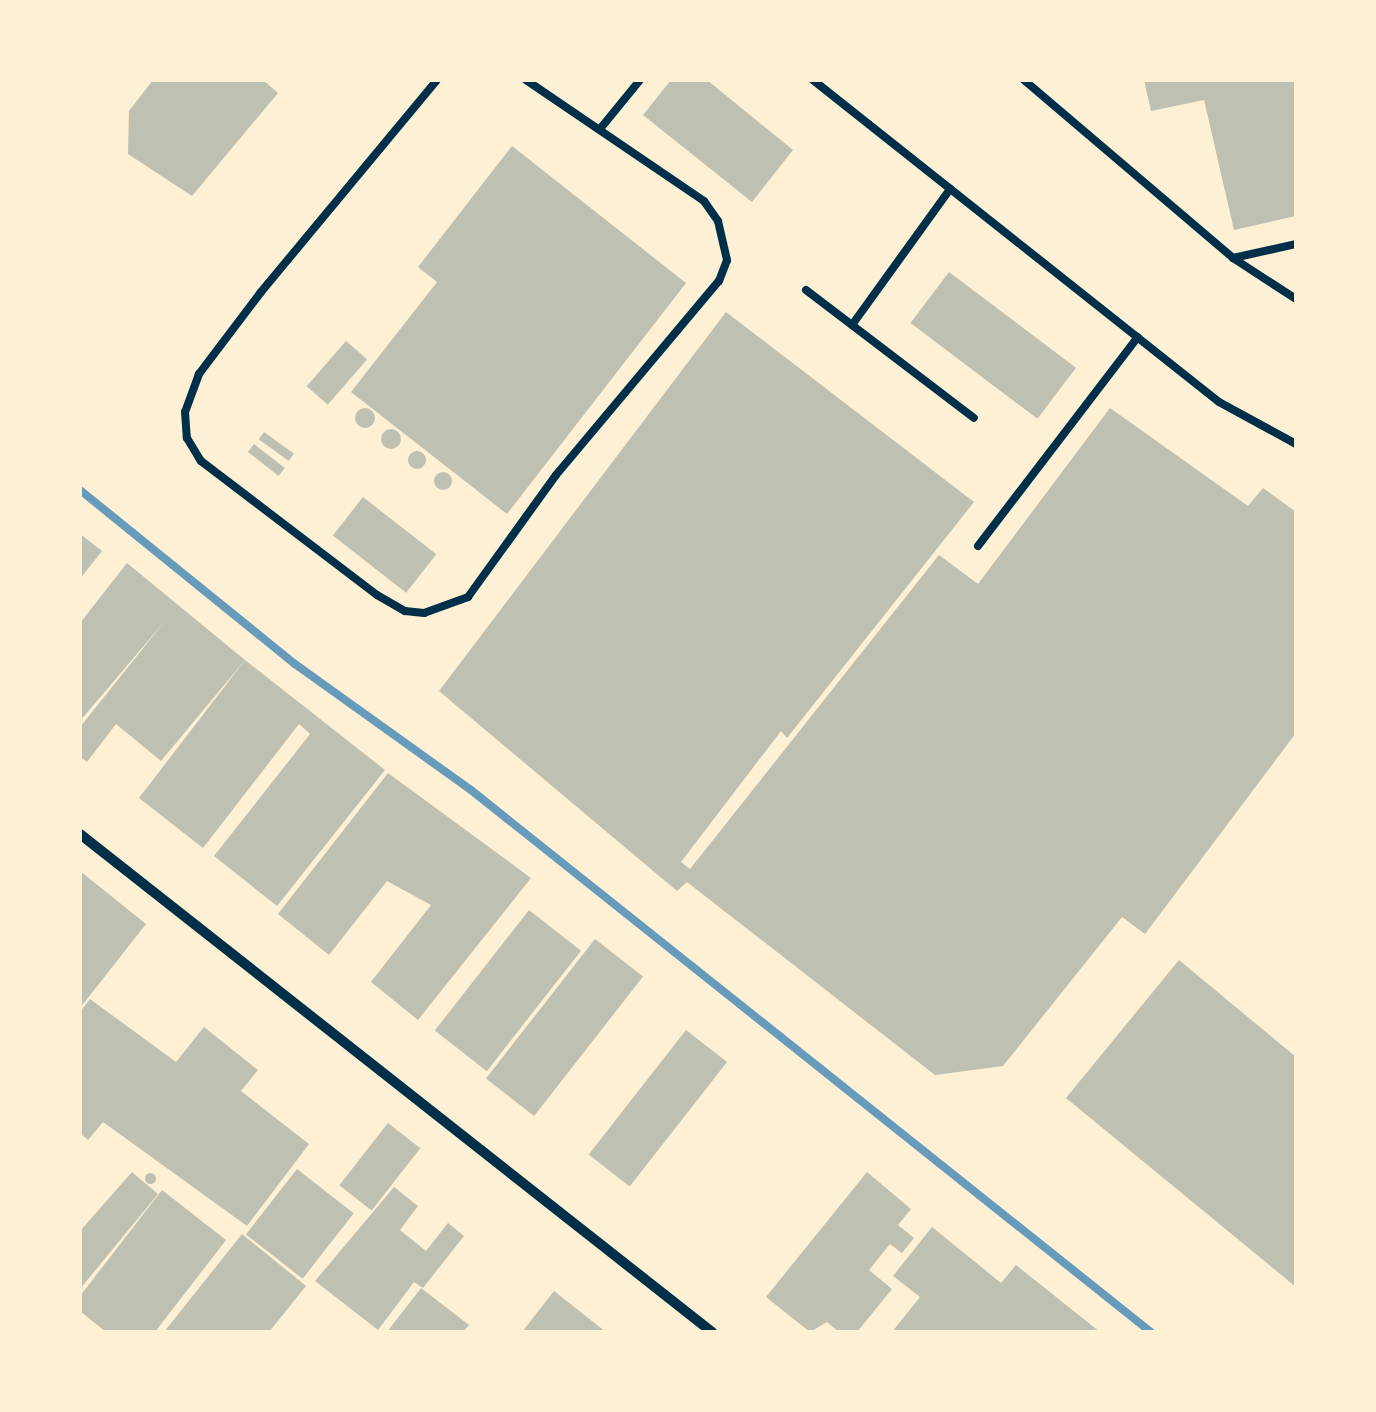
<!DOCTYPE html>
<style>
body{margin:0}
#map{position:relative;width:1376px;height:1412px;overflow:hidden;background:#fdf0d5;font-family:"Titillium Web",sans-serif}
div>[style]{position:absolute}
.stream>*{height:8px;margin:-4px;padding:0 4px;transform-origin:4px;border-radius:4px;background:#669bbc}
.building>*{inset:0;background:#bec0b2;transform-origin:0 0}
.round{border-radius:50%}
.service>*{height:8px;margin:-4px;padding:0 4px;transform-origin:4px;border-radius:4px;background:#003049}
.minor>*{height:10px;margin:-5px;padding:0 5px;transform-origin:5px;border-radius:5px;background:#003049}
span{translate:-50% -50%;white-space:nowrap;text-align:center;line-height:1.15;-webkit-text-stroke:10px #fdf0d5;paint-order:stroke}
.frame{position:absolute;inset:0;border:82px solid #fdf0d5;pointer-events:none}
</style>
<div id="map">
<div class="stream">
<i style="left:80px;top:490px;width:277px;rotate:39deg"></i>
<i style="left:295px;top:664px;width:216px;rotate:35.6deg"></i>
<i style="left:471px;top:790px;width:870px;rotate:38.56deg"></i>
</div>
<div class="building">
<i style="clip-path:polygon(153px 80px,263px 80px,278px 93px,192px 196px,128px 154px,129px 111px)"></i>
<i style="clip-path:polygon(671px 80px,707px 80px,793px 150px,752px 202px,643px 115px)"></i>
<i style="clip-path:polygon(1144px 80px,1296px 80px,1296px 216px,1234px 230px,1204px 100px,1151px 111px)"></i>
<i style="clip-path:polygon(512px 146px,686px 283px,507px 514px,351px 392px,437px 282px,418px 267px)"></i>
<i style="left:949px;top:272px;width:159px;height:64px;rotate:37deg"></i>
<i style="clip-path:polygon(726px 312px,974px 502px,787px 738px,781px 731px,681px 862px,690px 869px,939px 555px,978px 584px,1110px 408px,1248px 506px,1263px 488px,1296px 512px,1296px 733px,1145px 934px,1122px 917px,1003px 1066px,935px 1075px,687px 882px,677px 891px,439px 691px)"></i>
<i style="left:346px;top:341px;width:28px;height:60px;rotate:41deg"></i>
<i class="round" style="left:355px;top:408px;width:20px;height:20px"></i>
<i class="round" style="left:381px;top:429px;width:20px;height:20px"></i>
<i style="left:264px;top:432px;width:37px;height:9px;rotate:36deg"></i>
<i style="left:254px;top:444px;width:39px;height:10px;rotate:38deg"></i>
<i class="round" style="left:408px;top:451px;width:18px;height:18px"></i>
<i class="round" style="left:434px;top:472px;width:18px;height:18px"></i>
<i style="left:363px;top:497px;width:93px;height:49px;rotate:38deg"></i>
<i style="clip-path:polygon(80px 534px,102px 551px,80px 579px)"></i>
<i style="clip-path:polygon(127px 563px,245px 660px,161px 761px,116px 724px,87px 762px,80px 757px,80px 727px,165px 621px,80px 721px,80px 623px)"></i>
<i style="clip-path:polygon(245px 660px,385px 770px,277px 906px,214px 856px,310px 734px,299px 724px,203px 848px,139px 798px)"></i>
<i style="clip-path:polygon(388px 773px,531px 878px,418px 1020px,371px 982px,431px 905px,387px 881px,329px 955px,278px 914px)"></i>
<i style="clip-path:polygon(80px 871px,146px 924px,80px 1008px)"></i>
<i style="left:529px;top:910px;width:66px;height:153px;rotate:38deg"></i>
<i style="left:595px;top:939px;width:61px;height:177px;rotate:38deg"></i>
<i style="clip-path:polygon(1179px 960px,1296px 1057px,1296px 1287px,1066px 1098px)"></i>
<i style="clip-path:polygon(90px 999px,176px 1062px,204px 1027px,258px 1070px,241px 1091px,309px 1144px,247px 1226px,103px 1122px,88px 1140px,80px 1133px,80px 1012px)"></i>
<i style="left:686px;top:1030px;width:52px;height:158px;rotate:38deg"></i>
<i style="left:388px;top:1123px;width:41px;height:79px;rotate:38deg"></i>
<i style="left:297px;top:1169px;width:72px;height:83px;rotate:38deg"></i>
<i style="clip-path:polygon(132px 1172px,158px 1194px,80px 1289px,80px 1231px)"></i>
<i style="clip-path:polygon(867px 1172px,911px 1209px,898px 1225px,914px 1238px,902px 1253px,890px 1244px,869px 1270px,892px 1289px,857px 1332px,839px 1332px,827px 1322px,810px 1332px,766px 1297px)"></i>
<i class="round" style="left:144.5px;top:1172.5px;width:11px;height:11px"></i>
<i style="clip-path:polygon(394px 1187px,418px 1206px,400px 1230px,426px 1251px,448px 1223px,464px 1236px,423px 1288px,414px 1282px,378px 1330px,315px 1281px)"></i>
<i style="clip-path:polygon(162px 1190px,226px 1240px,155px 1332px,106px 1332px,80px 1311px,80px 1296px)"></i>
<i style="clip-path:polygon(932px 1227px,1001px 1283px,1016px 1265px,1100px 1332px,892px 1332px,920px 1297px,893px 1276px)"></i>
<i style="clip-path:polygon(242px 1234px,306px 1286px,269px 1332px,164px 1332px)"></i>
<i style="clip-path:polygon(421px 1288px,469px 1325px,463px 1332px,387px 1332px)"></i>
<i style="clip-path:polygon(554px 1291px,606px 1332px,522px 1332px)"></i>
</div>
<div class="service">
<i style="left:437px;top:80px;width:276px;rotate:129.7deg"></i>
<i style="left:261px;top:292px;width:103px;rotate:127.1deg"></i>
<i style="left:199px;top:374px;width:40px;rotate:110.2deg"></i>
<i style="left:185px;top:412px;width:26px;rotate:86deg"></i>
<i style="left:187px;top:438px;width:27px;rotate:59deg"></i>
<i style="left:201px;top:461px;width:221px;rotate:37.3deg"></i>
<i style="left:377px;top:595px;width:32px;rotate:30deg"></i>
<i style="left:405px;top:611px;width:19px;rotate:6deg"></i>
<i style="left:424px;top:613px;width:47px;rotate:-20deg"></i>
<i style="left:468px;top:597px;width:150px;rotate:-54.2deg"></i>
<i style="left:556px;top:475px;width:253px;rotate:-50deg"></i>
<i style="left:719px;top:281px;width:22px;rotate:-69deg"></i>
<i style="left:727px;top:260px;width:40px;rotate:-103deg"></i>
<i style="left:718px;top:221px;width:24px;rotate:-125deg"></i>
<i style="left:704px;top:201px;width:215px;rotate:-145.8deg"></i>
<i style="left:813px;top:80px;width:518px;rotate:38.42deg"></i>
<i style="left:1219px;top:402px;width:88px;rotate:28.6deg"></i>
<i style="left:1024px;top:80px;width:275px;rotate:40.4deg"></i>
<i style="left:1233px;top:258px;width:75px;rotate:33.1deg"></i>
<i style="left:600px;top:129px;width:63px;rotate:-50.8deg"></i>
<i style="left:1233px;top:258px;width:65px;rotate:-12.5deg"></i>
<i style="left:806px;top:290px;width:211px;rotate:37.3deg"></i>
<i style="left:852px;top:325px;width:168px;rotate:-54.2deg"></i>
<i style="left:978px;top:546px;width:263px;rotate:-52.6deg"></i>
</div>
<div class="minor">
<i style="left:80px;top:834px;width:805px;rotate:38.24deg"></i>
</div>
<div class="frame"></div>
</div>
